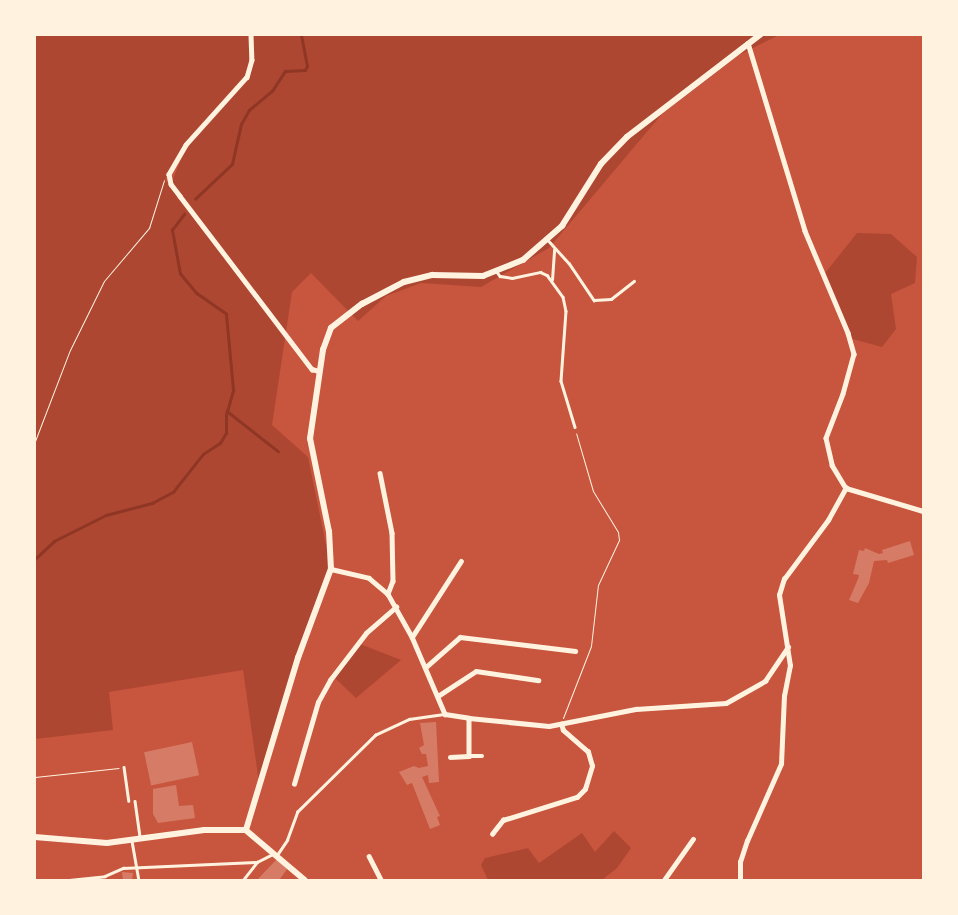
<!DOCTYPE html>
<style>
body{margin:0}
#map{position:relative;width:958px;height:915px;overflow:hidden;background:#c8553d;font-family:"Fira Sans Condensed",sans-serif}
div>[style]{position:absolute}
.green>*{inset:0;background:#ae4732}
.stream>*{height:2.5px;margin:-1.25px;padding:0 1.25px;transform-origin:1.25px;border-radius:1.25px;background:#8f3625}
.building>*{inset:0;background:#d67c66;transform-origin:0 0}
.path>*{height:1px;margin:-0.5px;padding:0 0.5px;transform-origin:0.5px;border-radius:0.5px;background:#fff3e0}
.service>*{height:2.5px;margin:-1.25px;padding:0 1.25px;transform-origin:1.25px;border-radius:1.25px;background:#fff3e0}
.minor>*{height:4.5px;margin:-2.25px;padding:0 2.25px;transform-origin:2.25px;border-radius:2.25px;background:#fff3e0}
.tertiary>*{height:5.5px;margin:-2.75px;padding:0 2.75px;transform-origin:2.75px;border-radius:2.75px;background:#fff3e0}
span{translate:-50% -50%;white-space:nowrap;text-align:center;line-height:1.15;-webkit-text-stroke:4.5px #fff3e0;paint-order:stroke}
.frame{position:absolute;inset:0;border:36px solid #fff3e0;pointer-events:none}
</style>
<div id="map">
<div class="green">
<i style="clip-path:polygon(evenodd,35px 35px,779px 35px,739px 55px,662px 114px,549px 248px,481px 287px,421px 283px,386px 296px,358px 321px,311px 273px,292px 292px,272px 425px,308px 457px,331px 569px,298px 658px,260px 790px,243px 670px,109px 692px,113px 730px,35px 739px,35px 35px,184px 151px,171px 184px,219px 248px,165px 179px,184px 151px)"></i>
<i style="clip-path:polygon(857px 233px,891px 234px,917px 257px,915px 283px,891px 294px,896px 329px,882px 347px,849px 338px,822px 277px)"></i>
<i style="clip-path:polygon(360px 644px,401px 660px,356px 698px,335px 678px)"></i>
<i style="clip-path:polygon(614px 831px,631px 848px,617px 868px,602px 880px,488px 880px,481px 865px,485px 858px,528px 848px,539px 863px,582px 833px,595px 852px)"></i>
</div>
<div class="stream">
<i style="left:195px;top:199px;width:51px;rotate:-43.4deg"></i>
<i style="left:232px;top:164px;width:41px;rotate:-77.3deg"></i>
<i style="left:241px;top:124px;width:16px;rotate:-60deg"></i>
<i style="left:249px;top:110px;width:30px;rotate:-40deg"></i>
<i style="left:272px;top:91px;width:24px;rotate:-57deg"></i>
<i style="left:285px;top:71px;width:20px;rotate:-3deg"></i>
<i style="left:305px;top:70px;width:4px;rotate:-63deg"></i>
<i style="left:307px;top:66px;width:32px;rotate:-101deg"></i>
<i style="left:227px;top:411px;width:65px;rotate:38.1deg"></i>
<i style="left:35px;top:559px;width:26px;rotate:-43deg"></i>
<i style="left:54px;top:541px;width:58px;rotate:-26.6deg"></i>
<i style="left:106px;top:515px;width:48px;rotate:-14.6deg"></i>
<i style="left:152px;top:503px;width:24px;rotate:-28deg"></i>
<i style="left:173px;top:492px;width:48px;rotate:-51.7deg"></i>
<i style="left:203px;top:454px;width:20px;rotate:-33deg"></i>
<i style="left:220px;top:443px;width:12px;rotate:-59deg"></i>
<i style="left:226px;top:433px;width:18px;rotate:-90deg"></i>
<i style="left:226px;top:415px;width:26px;rotate:-74deg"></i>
<i style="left:233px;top:390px;width:76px;rotate:-95.3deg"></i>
<i style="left:226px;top:314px;width:35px;rotate:-145deg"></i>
<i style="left:197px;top:294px;width:26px;rotate:-130deg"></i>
<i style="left:180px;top:274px;width:45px;rotate:-100.3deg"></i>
<i style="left:172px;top:230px;width:20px;rotate:-53deg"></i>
</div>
<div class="building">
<i style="clip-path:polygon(910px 541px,914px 555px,888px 563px,887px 560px,874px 561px,869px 583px,858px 603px,849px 600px,858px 579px,859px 575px,853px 574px,859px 550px,864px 551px,865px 548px,879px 554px,883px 553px,882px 550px)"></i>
<i style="clip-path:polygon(436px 722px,439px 782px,429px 783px,428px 775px,422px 777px,440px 816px,437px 817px,440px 825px,430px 829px,412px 783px,407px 785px,399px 772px,414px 766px,419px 768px,428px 766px,426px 754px,422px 754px,419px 748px,424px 745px,420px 723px)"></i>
<i style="left:192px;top:742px;width:34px;height:49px;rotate:78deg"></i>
<i style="clip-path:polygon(176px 785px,179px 806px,193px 805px,195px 818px,158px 823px,153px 814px,153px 789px)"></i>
<i style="clip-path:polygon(277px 859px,287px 869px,280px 879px,257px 880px)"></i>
<i style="clip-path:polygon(122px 872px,133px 873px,132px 880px,123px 880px)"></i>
</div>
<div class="path">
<i style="left:35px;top:441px;width:97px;rotate:-69deg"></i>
<i style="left:70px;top:350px;width:77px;rotate:-63.8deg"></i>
<i style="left:104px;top:281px;width:70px;rotate:-49.7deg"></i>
<i style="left:149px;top:228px;width:50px;rotate:-72.6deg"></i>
<i style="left:563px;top:718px;width:77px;rotate:-68.7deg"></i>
<i style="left:591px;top:646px;width:61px;rotate:-83.5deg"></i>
<i style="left:598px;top:585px;width:50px;rotate:-65deg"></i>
<i style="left:619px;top:540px;width:8px;rotate:-97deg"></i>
<i style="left:618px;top:532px;width:48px;rotate:-121.4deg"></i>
<i style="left:593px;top:491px;width:60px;rotate:-106.3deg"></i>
<i style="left:35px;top:777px;width:84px;rotate:-6.1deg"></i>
</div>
<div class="service">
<i style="left:548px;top:240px;width:31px;rotate:48deg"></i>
<i style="left:569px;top:263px;width:45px;rotate:56deg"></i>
<i style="left:594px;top:300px;width:17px;rotate:-3deg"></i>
<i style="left:611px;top:299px;width:29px;rotate:-38deg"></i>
<i style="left:497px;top:272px;width:5px;rotate:53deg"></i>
<i style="left:500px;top:276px;width:12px;rotate:9deg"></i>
<i style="left:512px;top:278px;width:29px;rotate:-12deg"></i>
<i style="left:540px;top:272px;width:8px;rotate:23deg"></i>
<i style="left:547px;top:275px;width:27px;rotate:54deg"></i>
<i style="left:563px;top:297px;width:14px;rotate:78deg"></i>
<i style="left:566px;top:311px;width:70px;rotate:94.1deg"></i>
<i style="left:561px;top:381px;width:48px;rotate:73.1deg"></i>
<i style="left:552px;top:280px;width:30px;rotate:-86deg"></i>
<i style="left:124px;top:767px;width:34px;rotate:82deg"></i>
<i style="left:135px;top:801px;width:37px;rotate:82deg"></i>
<i style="left:132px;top:841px;width:40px;rotate:80deg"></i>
<i style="left:277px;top:855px;width:18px;rotate:-56deg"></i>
<i style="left:287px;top:840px;width:30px;rotate:-70deg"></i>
<i style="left:297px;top:812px;width:110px;rotate:-44.6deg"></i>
<i style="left:375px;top:735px;width:38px;rotate:-25deg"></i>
<i style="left:409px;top:719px;width:35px;rotate:-8deg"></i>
<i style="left:69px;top:880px;width:36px;rotate:-6deg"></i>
<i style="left:105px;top:876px;width:20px;rotate:-24deg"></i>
<i style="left:123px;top:868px;width:134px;rotate:-2.6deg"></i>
<i style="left:257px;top:862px;width:18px;rotate:-27deg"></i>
<i style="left:243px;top:880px;width:23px;rotate:-52deg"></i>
</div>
<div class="minor">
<i style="left:251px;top:35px;width:25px;rotate:88deg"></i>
<i style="left:252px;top:60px;width:18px;rotate:106deg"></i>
<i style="left:247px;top:77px;width:91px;rotate:131.9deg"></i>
<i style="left:186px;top:145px;width:34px;rotate:120deg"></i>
<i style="left:169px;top:174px;width:10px;rotate:79deg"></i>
<i style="left:171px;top:184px;width:15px;rotate:53deg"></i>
<i style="left:180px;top:196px;width:218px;rotate:52.7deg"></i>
<i style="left:312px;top:369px;width:7px;rotate:16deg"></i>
<i style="left:748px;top:43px;width:196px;rotate:73.1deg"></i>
<i style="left:805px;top:231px;width:111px;rotate:67.1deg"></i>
<i style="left:848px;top:333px;width:22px;rotate:74deg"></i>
<i style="left:854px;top:354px;width:41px;rotate:105.4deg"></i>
<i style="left:843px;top:394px;width:47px;rotate:111.1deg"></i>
<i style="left:826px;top:438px;width:28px;rotate:77deg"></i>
<i style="left:832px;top:465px;width:27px;rotate:59deg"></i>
<i style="left:380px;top:473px;width:61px;rotate:78.7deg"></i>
<i style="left:392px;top:533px;width:48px;rotate:88.8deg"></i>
<i style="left:393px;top:581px;width:14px;rotate:111deg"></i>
<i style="left:331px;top:569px;width:39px;rotate:13deg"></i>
<i style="left:369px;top:578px;width:25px;rotate:40deg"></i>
<i style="left:388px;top:594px;width:49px;rotate:60.8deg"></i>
<i style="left:412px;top:637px;width:84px;rotate:66.8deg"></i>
<i style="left:445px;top:714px;width:24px;rotate:9deg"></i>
<i style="left:469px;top:718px;width:80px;rotate:5.7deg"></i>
<i style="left:549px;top:726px;width:89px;rotate:-11.1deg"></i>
<i style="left:636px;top:709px;width:90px;rotate:-3.8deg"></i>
<i style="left:726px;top:703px;width:45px;rotate:-29.4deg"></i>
<i style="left:765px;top:681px;width:41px;rotate:-55.9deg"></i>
<i style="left:412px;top:637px;width:90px;rotate:-57.2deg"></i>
<i style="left:426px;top:667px;width:45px;rotate:-41.4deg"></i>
<i style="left:460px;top:637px;width:116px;rotate:6.9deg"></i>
<i style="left:438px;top:696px;width:45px;rotate:-33.3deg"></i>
<i style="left:476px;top:671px;width:63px;rotate:8.3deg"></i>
<i style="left:469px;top:718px;width:38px;rotate:90deg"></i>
<i style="left:469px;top:756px;width:13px"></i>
<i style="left:450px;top:757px;width:19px;rotate:-3deg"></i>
<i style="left:294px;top:784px;width:85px;rotate:-73.7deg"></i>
<i style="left:318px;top:702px;width:25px;rotate:-61deg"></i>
<i style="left:330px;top:680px;width:59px;rotate:-52.5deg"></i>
<i style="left:366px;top:633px;width:40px;rotate:-41deg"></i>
<i style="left:492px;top:834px;width:18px;rotate:-52deg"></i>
<i style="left:503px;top:820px;width:77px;rotate:-17.3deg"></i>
<i style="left:577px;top:797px;width:11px;rotate:-45deg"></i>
<i style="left:585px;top:789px;width:24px;rotate:-73deg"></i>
<i style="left:592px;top:766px;width:15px;rotate:-106deg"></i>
<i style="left:588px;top:752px;width:33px;rotate:-139deg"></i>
<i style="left:563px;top:730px;width:6px;rotate:-108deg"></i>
<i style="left:369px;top:856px;width:27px;rotate:63deg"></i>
<i style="left:664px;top:880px;width:50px;rotate:-54.7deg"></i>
<i style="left:740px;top:880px;width:18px;rotate:-90deg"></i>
<i style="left:740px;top:862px;width:22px;rotate:-72deg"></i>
<i style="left:747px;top:841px;width:84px;rotate:-66.2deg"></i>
<i style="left:781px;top:764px;width:68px;rotate:-87.5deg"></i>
<i style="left:784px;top:696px;width:31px;rotate:-79deg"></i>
<i style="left:790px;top:666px;width:72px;rotate:-98.8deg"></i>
<i style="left:779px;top:595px;width:17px;rotate:-73deg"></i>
<i style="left:784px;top:579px;width:74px;rotate:-53.3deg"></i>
<i style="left:828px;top:520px;width:37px;rotate:-61deg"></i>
<i style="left:846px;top:488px;width:80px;rotate:16.6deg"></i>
</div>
<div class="tertiary">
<i style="left:246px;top:830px;width:180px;rotate:-73.2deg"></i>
<i style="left:298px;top:658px;width:95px;rotate:-69.7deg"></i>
<i style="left:331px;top:569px;width:37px;rotate:-93deg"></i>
<i style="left:329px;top:532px;width:95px;rotate:-101.5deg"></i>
<i style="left:310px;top:439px;width:90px;rotate:-81.7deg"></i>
<i style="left:323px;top:350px;width:23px;rotate:-70deg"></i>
<i style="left:331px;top:328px;width:39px;rotate:-38deg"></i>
<i style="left:362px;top:304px;width:47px;rotate:-27.6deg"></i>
<i style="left:404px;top:282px;width:29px;rotate:-14deg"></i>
<i style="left:432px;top:275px;width:51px;rotate:1.1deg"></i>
<i style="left:483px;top:276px;width:43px;rotate:-21.8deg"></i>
<i style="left:523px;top:260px;width:52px;rotate:-41.1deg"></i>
<i style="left:562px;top:226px;width:73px;rotate:-57.8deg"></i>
<i style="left:601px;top:164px;width:37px;rotate:-46deg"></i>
<i style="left:627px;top:137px;width:168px;rotate:-37.5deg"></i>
<i style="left:246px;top:830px;width:77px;rotate:40.3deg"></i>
<i style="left:35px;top:837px;width:72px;rotate:4.8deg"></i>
<i style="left:107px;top:843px;width:98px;rotate:-7.6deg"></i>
<i style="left:204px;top:830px;width:42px"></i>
</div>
<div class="frame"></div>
</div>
